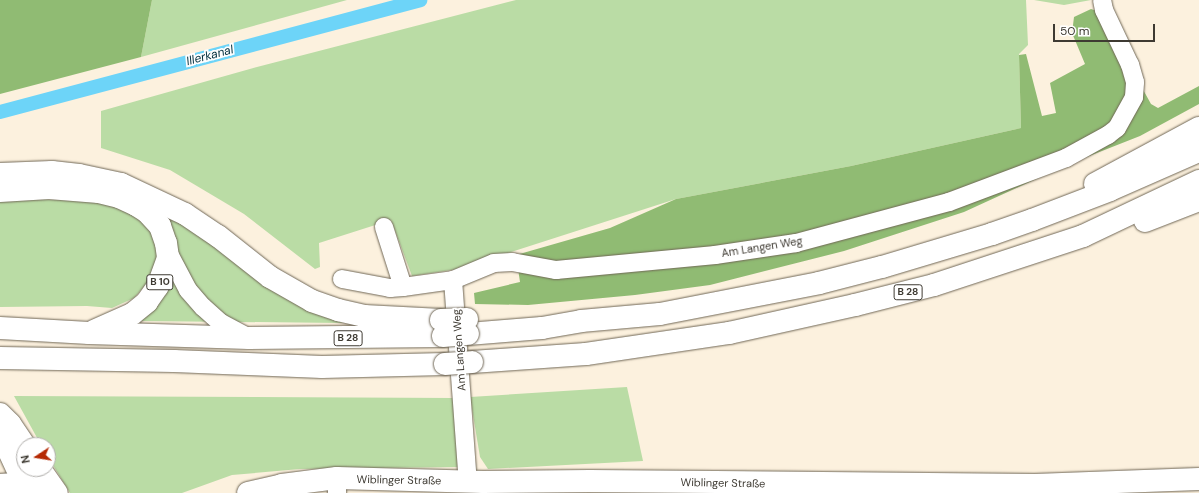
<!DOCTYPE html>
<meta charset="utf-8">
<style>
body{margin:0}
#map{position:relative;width:1199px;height:493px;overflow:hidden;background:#fcf1de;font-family:"DM Sans",sans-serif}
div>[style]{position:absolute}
.green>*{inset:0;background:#badca5}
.forest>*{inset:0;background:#90bb73}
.canal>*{height:14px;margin:-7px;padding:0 7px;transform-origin:7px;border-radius:7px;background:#6dd4f8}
.roads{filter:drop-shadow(0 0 1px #706756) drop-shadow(0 0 1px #706756)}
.minor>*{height:18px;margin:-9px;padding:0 9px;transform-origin:9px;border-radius:9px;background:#fff}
.major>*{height:22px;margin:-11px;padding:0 11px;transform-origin:11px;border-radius:11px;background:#fff}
.highway>*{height:22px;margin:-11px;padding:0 11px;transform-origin:11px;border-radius:11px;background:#fff}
.bridges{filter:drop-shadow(0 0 1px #706756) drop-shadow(0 0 1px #706756)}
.highway-bridge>*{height:22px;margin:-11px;padding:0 11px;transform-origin:11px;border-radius:11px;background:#fff}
span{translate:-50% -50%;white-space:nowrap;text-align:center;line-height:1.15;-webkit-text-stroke:3.5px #fff;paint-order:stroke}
.shield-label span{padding:1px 3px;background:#fff;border:1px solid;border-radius:3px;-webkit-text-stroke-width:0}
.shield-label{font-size:10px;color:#3e3a32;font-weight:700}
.street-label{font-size:11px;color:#3e3a32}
.water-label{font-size:12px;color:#002f3d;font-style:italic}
.north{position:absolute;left:16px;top:437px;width:40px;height:40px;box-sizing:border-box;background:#fff;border:1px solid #b2b0ad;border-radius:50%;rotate:258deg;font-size:11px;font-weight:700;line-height:16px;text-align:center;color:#3e3a32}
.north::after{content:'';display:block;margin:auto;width:14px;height:18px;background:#b52a04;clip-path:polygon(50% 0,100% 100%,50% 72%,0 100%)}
.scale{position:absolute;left:1053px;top:24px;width:102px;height:18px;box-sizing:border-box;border:2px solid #3e3a32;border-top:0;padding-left:5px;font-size:12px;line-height:14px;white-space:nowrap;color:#3e3a32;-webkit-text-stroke:3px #fff;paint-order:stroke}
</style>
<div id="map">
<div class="green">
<i style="clip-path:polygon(152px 0,347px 0,141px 57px)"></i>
<i style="clip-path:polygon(516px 0,1026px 0,1028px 45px,1019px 54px,1021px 128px,851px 166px,676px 199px,458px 269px,412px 276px,391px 220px,319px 243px,320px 267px,315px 269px,244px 214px,170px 170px,101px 148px,101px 111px,257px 67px)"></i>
<i style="clip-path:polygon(1034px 0,1091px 0,1064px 5px)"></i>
<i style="clip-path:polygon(11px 198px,117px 202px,150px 228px,158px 253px,155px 274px,134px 298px,112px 308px,87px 306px,0 307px,0 199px)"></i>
<i style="clip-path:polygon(157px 209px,203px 235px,309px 309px,343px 323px,142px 321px,138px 316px,159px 297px)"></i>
<i style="clip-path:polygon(627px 387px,643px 461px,488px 469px,480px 457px,470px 397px)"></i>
<i style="clip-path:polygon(14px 396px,454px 398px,459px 467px,300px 469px,232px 475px,182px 493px,70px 493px,48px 457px,48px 445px,41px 445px)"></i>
</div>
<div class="forest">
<i style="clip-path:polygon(0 0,152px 0,141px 57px,0 94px)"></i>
<i style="clip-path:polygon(1091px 9px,1100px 12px,1151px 104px,1158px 108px,1199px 86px,1199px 104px,1140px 136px,1069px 164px,964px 212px,844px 251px,710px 285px,635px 295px,528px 305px,475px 304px,474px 293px,520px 282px,516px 255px,610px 228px,676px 199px,851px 166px,1021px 128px,1019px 55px,1026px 54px,1042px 116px,1056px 113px,1050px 83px,1085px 64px,1072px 33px,1074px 17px)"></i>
</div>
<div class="canal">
<i style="left:0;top:112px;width:435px;rotate:-14.9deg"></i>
</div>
<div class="roads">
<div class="minor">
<i style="left:168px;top:252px;width:43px;rotate:62.2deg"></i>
<i style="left:188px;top:290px;width:23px;rotate:49deg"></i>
<i style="left:203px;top:307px;width:24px;rotate:42deg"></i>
<i style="left:221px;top:323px;width:32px;rotate:28deg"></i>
<i style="left:342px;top:279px;width:49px;rotate:10.6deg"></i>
<i style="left:390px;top:288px;width:13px;rotate:-4deg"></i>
<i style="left:403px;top:287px;width:63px;rotate:-107.6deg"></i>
<i style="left:453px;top:280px;width:203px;rotate:85.8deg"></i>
<i style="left:403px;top:287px;width:50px;rotate:-8deg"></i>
<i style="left:453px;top:280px;width:44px;rotate:-22.5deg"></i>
<i style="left:494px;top:263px;width:18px;rotate:-3deg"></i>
<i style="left:512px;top:262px;width:45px;rotate:10.3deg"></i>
<i style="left:556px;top:270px;width:160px;rotate:-5.4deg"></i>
<i style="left:715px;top:255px;width:82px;rotate:-8.4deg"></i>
<i style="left:796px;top:243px;width:158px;rotate:-15deg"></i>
<i style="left:949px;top:202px;width:125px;rotate:-20.6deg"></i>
<i style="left:1066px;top:158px;width:48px;rotate:-28.7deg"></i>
<i style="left:1108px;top:135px;width:11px;rotate:-38deg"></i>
<i style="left:1117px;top:128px;width:35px;rotate:-61deg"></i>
<i style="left:1134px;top:97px;width:15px;rotate:-86deg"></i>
<i style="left:1135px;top:82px;width:18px;rotate:-106deg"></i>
<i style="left:1130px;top:65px;width:61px;rotate:-115.3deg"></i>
<i style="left:1104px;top:10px;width:10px;rotate:-101deg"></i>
<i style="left:337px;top:493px;width:15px;rotate:-90deg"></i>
</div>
<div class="major">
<i style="left:0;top:414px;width:14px;rotate:45deg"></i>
<i style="left:10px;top:424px;width:25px;rotate:56deg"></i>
<i style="left:0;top:432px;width:60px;rotate:65.2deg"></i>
<i style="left:40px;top:469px;width:29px;rotate:55deg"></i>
<i style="left:0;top:485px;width:15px;rotate:-4deg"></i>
<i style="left:15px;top:484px;width:22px;rotate:18deg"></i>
<i style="left:248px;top:493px;width:35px;rotate:-13deg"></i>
<i style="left:282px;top:485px;width:55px;rotate:-7.3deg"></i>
<i style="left:337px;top:478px;width:146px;rotate:1.6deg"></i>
<i style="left:483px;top:482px;width:107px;rotate:-0.5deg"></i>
<i style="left:590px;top:481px;width:445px;rotate:0.5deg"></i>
<i style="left:1035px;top:485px;width:164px;rotate:-2.1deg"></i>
</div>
<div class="highway">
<i style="left:0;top:174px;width:52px;rotate:-2.2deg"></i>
<i style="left:52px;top:172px;width:27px;rotate:6deg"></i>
<i style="left:79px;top:175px;width:43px;rotate:12.1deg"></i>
<i style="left:121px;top:184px;width:71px;rotate:25.1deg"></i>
<i style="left:185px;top:214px;width:40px;rotate:34deg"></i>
<i style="left:218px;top:236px;width:66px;rotate:38.3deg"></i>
<i style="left:270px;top:277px;width:48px;rotate:29.7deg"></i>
<i style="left:312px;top:301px;width:28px;rotate:19deg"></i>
<i style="left:338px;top:310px;width:27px;rotate:13deg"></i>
<i style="left:364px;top:316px;width:77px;rotate:3deg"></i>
<i style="left:1095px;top:184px;width:118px;rotate:-28.3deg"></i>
<i style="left:0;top:191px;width:49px;rotate:-3.5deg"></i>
<i style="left:49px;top:188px;width:50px;rotate:4.6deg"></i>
<i style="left:99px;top:192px;width:21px;rotate:14deg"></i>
<i style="left:119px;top:197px;width:19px;rotate:25deg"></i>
<i style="left:136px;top:205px;width:13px;rotate:32deg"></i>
<i style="left:147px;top:212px;width:19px;rotate:47deg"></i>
<i style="left:160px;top:226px;width:18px;rotate:71deg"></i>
<i style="left:166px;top:243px;width:15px;rotate:82deg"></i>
<i style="left:168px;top:258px;width:30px;rotate:110deg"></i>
<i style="left:158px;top:286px;width:19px;rotate:125deg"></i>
<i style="left:147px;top:302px;width:19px;rotate:141deg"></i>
<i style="left:132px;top:314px;width:42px;rotate:155.9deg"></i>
<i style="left:1145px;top:221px;width:58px;rotate:-21.3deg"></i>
<i style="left:0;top:328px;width:89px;rotate:3.2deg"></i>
<i style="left:89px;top:333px;width:160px;rotate:1.8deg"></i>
<i style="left:249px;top:338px;width:194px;rotate:-0.6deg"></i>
<i style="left:468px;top:334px;width:74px;rotate:-4.6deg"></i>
<i style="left:542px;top:328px;width:40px;rotate:-10deg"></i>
<i style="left:581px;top:321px;width:79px;rotate:-5.1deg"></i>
<i style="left:660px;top:314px;width:162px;rotate:-11deg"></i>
<i style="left:819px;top:283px;width:65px;rotate:-14.3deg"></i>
<i style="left:882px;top:267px;width:115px;rotate:-16.7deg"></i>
<i style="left:992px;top:234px;width:42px;rotate:-19.3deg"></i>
<i style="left:1032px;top:220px;width:84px;rotate:-21deg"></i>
<i style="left:1110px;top:190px;width:97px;rotate:-23.7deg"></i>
<i style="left:0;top:358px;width:174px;rotate:1deg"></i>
<i style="left:174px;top:361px;width:148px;rotate:2.3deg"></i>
<i style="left:322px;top:367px;width:123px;rotate:-1.4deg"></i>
<i style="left:472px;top:362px;width:114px;rotate:-4deg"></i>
<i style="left:586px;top:354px;width:145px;rotate:-8.4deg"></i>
<i style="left:729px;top:333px;width:129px;rotate:-12.5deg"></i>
<i style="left:855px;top:305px;width:81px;rotate:-14.2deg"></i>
<i style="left:934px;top:285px;width:157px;rotate:-18.2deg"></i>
<i style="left:1083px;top:236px;width:128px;rotate:-25.4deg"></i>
</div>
</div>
<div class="bridges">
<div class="highway-bridge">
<i style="left:441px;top:320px;width:26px;rotate:-2deg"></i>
<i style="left:443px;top:336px;width:25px;rotate:-5deg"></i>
<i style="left:445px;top:364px;width:27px;rotate:-4deg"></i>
</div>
</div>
<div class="shield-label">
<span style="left:160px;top:282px">B 10</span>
<span style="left:908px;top:292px">B 28</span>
<span style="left:348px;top:338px">B 28</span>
</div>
<div class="street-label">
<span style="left:762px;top:247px;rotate:-9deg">Am Langen Weg</span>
<span style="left:459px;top:350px;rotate:-94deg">Am Langen Weg</span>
<span style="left:399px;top:480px;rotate:1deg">Wiblinger Straße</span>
<span style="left:723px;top:483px;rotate:1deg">Wiblinger Straße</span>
</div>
<div class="water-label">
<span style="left:210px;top:56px;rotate:-15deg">Illerkanal</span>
</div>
<div class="north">N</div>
<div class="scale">50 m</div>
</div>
